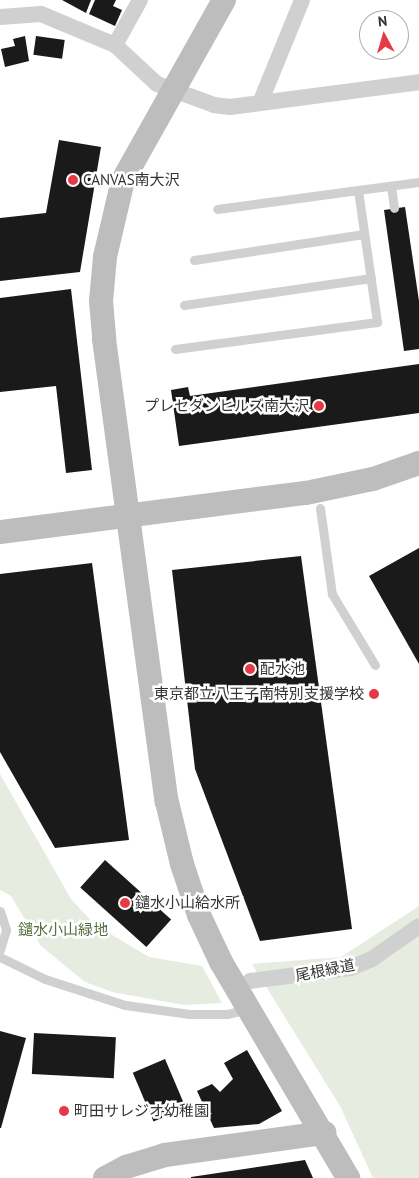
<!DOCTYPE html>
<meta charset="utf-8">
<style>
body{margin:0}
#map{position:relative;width:419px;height:1178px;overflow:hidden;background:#fff;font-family:"PT Sans","Noto Sans JP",sans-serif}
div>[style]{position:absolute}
.green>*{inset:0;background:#e6ecdf}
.building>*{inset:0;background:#1a1a1a;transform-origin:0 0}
.lane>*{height:9px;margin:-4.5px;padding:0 4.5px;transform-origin:4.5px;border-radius:4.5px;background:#d0d0d0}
.street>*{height:16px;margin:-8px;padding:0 8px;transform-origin:8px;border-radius:8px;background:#d0d0d0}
.secondary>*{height:24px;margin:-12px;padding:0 12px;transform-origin:12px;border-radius:12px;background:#bdbdbd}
.dots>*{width:14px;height:14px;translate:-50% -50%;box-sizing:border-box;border:2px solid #fff;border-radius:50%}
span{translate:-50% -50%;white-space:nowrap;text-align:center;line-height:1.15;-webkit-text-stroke:5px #fff;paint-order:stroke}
.poi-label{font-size:15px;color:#333}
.left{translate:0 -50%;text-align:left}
.right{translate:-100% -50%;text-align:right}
.park-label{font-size:15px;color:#56703f}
.street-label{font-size:15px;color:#333}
.north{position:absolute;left:359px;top:10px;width:50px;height:50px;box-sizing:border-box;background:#fff;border:1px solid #adadad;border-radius:50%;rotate:354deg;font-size:14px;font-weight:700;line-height:20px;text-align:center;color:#333}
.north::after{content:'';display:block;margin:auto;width:18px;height:22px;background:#e63946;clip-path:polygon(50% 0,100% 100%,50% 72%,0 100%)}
</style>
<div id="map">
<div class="green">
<i style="clip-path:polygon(0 774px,71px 899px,94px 924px,149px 957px,202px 966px,222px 1003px,184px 1005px,112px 992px,85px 982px,41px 946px,11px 896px,0 890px)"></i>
<i style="clip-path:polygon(419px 906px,419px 1178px,373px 1178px,340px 1106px,252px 964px,341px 957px)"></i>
</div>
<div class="building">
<i style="clip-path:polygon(62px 0,91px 0,86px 13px)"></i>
<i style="clip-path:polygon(95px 0,116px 0,113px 6px,122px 10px,115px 26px,89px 14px)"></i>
<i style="clip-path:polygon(25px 36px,29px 61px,5px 67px,1px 49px,15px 46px,13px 39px)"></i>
<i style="left:36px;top:36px;width:29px;height:19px;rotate:8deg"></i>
<i style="clip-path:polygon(59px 140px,101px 147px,80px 272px,0 281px,0 218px,46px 213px)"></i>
<i style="clip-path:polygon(405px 207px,419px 301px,419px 349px,404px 351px,384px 210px)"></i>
<i style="clip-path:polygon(71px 289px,92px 470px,66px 473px,56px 386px,0 392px,0 298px)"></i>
<i style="clip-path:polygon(419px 364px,419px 413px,179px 446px,171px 390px,188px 387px,190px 396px)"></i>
<i style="clip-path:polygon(419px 548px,419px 664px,369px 576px)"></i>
<i style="clip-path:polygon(301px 556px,352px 929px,260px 941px,195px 769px,172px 570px)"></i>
<i style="clip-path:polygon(92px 563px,129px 840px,55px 848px,0 752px,0 574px)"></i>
<i style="left:105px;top:860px;width:89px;height:37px;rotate:42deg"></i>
<i style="clip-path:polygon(0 1031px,26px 1038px,1px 1128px,0 1128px)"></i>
<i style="left:34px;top:1033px;width:82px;height:41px;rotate:3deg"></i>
<i style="clip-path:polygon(247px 1050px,282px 1111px,259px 1124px,214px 1128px,197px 1091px,212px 1084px,220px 1092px,233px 1079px,224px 1063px)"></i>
<i style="left:165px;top:1059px;width:53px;height:35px;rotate:67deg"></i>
<i style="clip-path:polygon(305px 1160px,313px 1178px,191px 1178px,191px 1177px)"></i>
</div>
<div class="lane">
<i style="left:391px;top:186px;width:22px;rotate:82deg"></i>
<i style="left:358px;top:190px;width:62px;rotate:-7.5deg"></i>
<i style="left:194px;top:260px;width:172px;rotate:-8.7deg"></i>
<i style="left:184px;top:305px;width:189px;rotate:-8.2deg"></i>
<i style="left:175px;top:349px;width:204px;rotate:-7.6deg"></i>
<i style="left:377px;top:322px;width:133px;rotate:-98.2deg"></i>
<i style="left:358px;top:190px;width:142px;rotate:172.3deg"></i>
<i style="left:320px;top:508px;width:87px;rotate:82.1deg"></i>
<i style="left:332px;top:594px;width:83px;rotate:58.8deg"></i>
<i style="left:0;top:911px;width:20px;rotate:72deg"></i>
<i style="left:6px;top:930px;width:21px;rotate:107deg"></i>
<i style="left:0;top:957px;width:50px;rotate:26.1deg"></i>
<i style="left:45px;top:979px;width:84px;rotate:18deg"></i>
<i style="left:125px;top:1005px;width:65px;rotate:8deg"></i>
<i style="left:189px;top:1014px;width:38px"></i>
<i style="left:227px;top:1014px;width:23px;rotate:-13deg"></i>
</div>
<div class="street">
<i style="left:0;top:17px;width:41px;rotate:-4.2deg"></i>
<i style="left:41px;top:14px;width:80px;rotate:22.7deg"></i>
<i style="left:115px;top:45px;width:57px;rotate:42.9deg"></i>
<i style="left:157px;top:84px;width:61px;rotate:20.2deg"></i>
<i style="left:214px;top:105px;width:16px;rotate:7deg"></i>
<i style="left:230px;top:107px;width:191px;rotate:-7.5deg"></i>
<i style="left:115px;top:45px;width:51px;rotate:-60.9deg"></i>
<i style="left:260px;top:103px;width:111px;rotate:-67.8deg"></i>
<i style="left:250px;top:981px;width:101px;rotate:-7.4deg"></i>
<i style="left:350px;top:968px;width:24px;rotate:-22deg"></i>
<i style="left:372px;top:959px;width:57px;rotate:-35.1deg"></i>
</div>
<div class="secondary">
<i style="left:224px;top:0;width:206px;rotate:119.3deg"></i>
<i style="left:123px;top:180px;width:79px;rotate:103.2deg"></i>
<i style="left:105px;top:257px;width:44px;rotate:95.2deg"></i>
<i style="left:101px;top:301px;width:38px;rotate:85deg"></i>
<i style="left:104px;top:339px;width:467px;rotate:82.3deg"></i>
<i style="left:167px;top:802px;width:64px;rotate:76.4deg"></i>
<i style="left:182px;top:864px;width:54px;rotate:71.6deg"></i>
<i style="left:199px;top:915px;width:52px;rotate:64.9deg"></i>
<i style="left:221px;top:962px;width:251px;rotate:59.5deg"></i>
<i style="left:0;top:532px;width:308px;rotate:-7.3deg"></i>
<i style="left:306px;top:493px;width:68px;rotate:-11.8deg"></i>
<i style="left:373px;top:479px;width:49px;rotate:-19.2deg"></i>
<i style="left:105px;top:1178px;width:24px;rotate:-28deg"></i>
<i style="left:126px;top:1167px;width:41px;rotate:-17.1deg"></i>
<i style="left:165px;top:1155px;width:161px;rotate:-7.9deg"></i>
</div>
<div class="dots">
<i style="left:73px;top:180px;background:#e63946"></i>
<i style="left:319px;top:406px;background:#e63946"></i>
<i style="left:250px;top:669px;background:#e63946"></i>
<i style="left:374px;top:694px;background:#e63946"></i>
<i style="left:125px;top:903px;background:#e63946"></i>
<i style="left:64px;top:1111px;background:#e63946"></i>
</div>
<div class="poi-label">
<span class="left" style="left:83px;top:180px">CANVAS南大沢</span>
<span class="right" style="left:309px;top:406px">プレセダンヒルズ南大沢</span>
<span class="left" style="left:260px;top:669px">配水池</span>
<span class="right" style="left:364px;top:694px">東京都立八王子南特別支援学校</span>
<span class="left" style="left:135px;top:903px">鑓水小山給水所</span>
<span class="left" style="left:74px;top:1111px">町田サレジオ幼稚園</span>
</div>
<div class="park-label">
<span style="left:63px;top:930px">鑓水小山緑地</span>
</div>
<div class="street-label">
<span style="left:325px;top:970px;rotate:-11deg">尾根緑道</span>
</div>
<div class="north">N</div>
</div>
